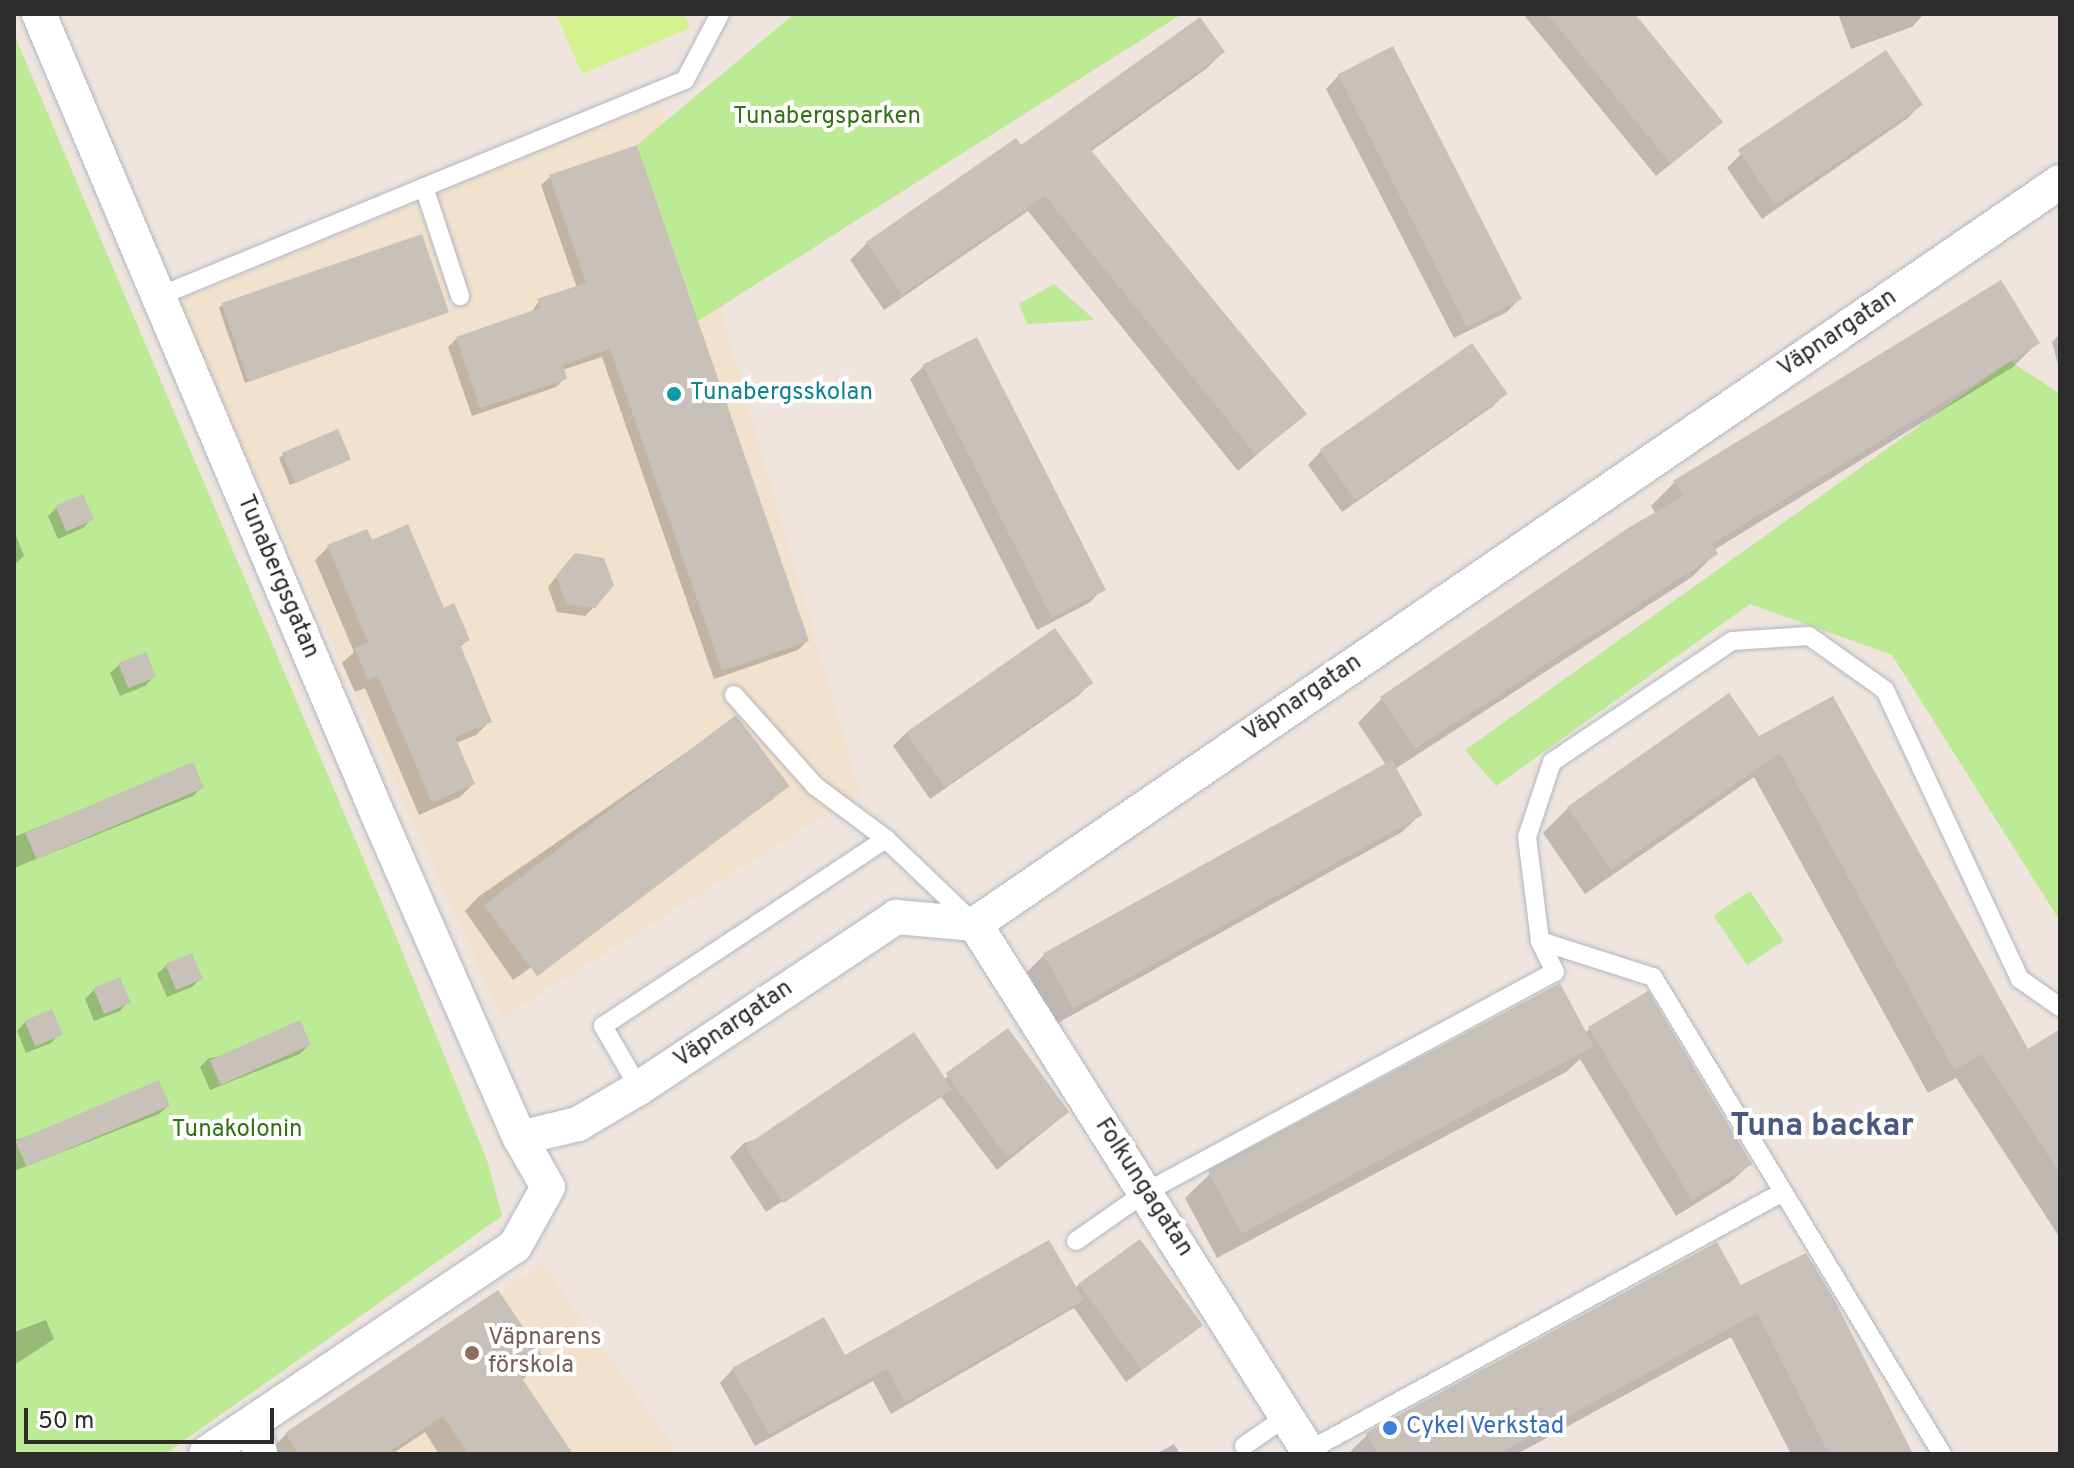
<!DOCTYPE html>
<meta charset="utf-8">
<style>
body{margin:0}
#map{position:relative;width:2074px;height:1468px;overflow:hidden;background:#efe5de;font-family:Overpass,sans-serif}
div>[style]{position:absolute}
.education>*{inset:0;background:#f2e1cc}
.green>*{inset:0;background:#bcea95;transform-origin:0 0}
.pitch>*{inset:0;background:#d4f290}
.shadow>*{inset:0;background:#0003}
.building>*{inset:0;background:#c7c1b9;transform-origin:0 0}
.roads{filter:drop-shadow(0 0 2px #b1b6c1) drop-shadow(0 0 2px #b1b6c1)}
.service>*{height:18px;margin:-9px;padding:0 9px;transform-origin:9px;border-radius:9px;background:#fff}
.minor>*{height:34px;margin:-17px;padding:0 17px;transform-origin:17px;border-radius:17px;background:#fff}
.dots>*{width:22px;height:22px;translate:-50% -50%;box-sizing:border-box;border:4px solid #fff;border-radius:50%}
span{translate:-50% -50%;white-space:nowrap;text-align:center;line-height:1.15;-webkit-text-stroke:8px #fff;paint-order:stroke}
.park-label{font-size:24px;color:#327214}
.street-label{font-size:24px;color:#2c2c2c}
.culture-label{font-size:24px;color:#0d838f}
.left{translate:0 -50%;text-align:left}
.education-label{font-size:24px;color:#785e54}
.shop-label{font-size:24px;color:#366cbe}
.district-label{font-size:32px;color:#485982;font-weight:700}
.frame{position:absolute;inset:0;border:16px solid #2c2c2c;pointer-events:none}
.scale{position:absolute;left:24px;top:1408px;width:250px;height:36px;box-sizing:border-box;border:4px solid #2c2c2c;border-top:0;padding-left:10px;font-size:24px;line-height:28px;white-space:nowrap;color:#2c2c2c;-webkit-text-stroke:6px #fff;paint-order:stroke}
</style>
<div id="map">
<div class="education">
<i style="clip-path:polygon(660px 102px,860px 794px,502px 1018px,177px 302px)"></i>
<i style="clip-path:polygon(542px 1264px,679px 1454px,262px 1454px)"></i>
</div>
<div class="green">
<i style="clip-path:polygon(794px 14px,1182px 14px,698px 321px,637px 145px)"></i>
<i style="clip-path:polygon(14px 34px,391px 924px,488px 1163px,502px 1216px,165px 1454px,14px 1454px)"></i>
<i style="clip-path:polygon(1054px 284px,1095px 320px,1027px 324px,1019px 304px)"></i>
<i style="clip-path:polygon(2010px 361px,2060px 394px,2060px 921px,1892px 655px,1750px 604px,1496px 786px,1465px 750px)"></i>
<i style="left:1750px;top:891px;width:60px;height:44px;rotate:56deg"></i>
</div>
<div class="pitch">
<i style="clip-path:polygon(556px 14px,684px 14px,690px 28px,582px 74px)"></i>
</div>
<div class="shadow">
<i style="clip-path:polygon(1523px 14px,1632px 14px,1707px 135px,1656px 176px)"></i>
<i style="clip-path:polygon(1838px 14px,1924px 14px,1912px 27px,1851px 49px)"></i>
<i style="clip-path:polygon(1223px 52px,1206px 69px,1090px 152px,1304px 414px,1238px 471px,1028px 211px,884px 310px,850px 260px,867px 243px,1020px 148px)"></i>
<i style="clip-path:polygon(1885px 53px,1921px 104px,1908px 118px,1762px 219px,1727px 168px,1740px 155px)"></i>
<i style="clip-path:polygon(1339px 75px,1520px 298px,1507px 312px,1454px 338px,1326px 89px)"></i>
<i style="clip-path:polygon(550px 177px,807px 641px,798px 650px,714px 679px,602px 357px,562px 370px,565px 378px,556px 387px,472px 416px,448px 347px,457px 338px,531px 313px,539px 301px,577px 288px,541px 185px)"></i>
<i style="clip-path:polygon(223px 304px,447px 312px,245px 383px,219px 308px)"></i>
<i style="clip-path:polygon(2060px 334px,2060px 372px,2052px 342px)"></i>
<i style="clip-path:polygon(2037px 343px,2013px 367px,1714px 550px,1716px 553px,1692px 577px,1395px 769px,1420px 815px,1402px 832px,1056px 1024px,1027px 972px,1045px 954px,1386px 765px,1358px 723px,1381px 699px,1656px 514px,1651px 506px,1675px 482px)"></i>
<i style="clip-path:polygon(924px 366px,1102px 590px,1089px 603px,1037px 630px,910px 379px)"></i>
<i style="clip-path:polygon(1505px 394px,1492px 407px,1342px 512px,1308px 465px,1321px 451px)"></i>
<i style="clip-path:polygon(283px 455px,349px 459px,290px 485px,279px 458px)"></i>
<i style="clip-path:polygon(57px 507px,92px 519px,83px 528px,58px 539px,48px 516px)"></i>
<i style="clip-path:polygon(15px 533px,24px 556px,14px 565px,14px 534px)"></i>
<i style="clip-path:polygon(371px 542px,443px 610px,468px 640px,459px 648px,490px 721px,476px 735px,456px 743px,473px 784px,460px 797px,419px 815px,365px 688px,355px 692px,342px 663px,354px 652px,315px 560px,328px 547px)"></i>
<i style="clip-path:polygon(566px 564px,594px 607px,585px 616px,557px 612px,548px 587px)"></i>
<i style="clip-path:polygon(119px 665px,154px 677px,145px 686px,120px 696px,110px 673px)"></i>
<i style="clip-path:polygon(1091px 683px,1078px 696px,930px 799px,893px 746px,906px 733px)"></i>
<i style="clip-path:polygon(1833px 699px,2027px 1052px,2060px 1031px,2060px 1238px,1956px 1078px,1928px 1093px,1754px 777px,1585px 894px,1543px 833px,1568px 808px,1758px 739px)"></i>
<i style="clip-path:polygon(736px 718px,786px 786px,773px 799px,513px 980px,465px 911px,478px 897px)"></i>
<i style="clip-path:polygon(192px 765px,201px 788px,193px 796px,14px 868px,14px 837px)"></i>
<i style="clip-path:polygon(166px 966px,201px 978px,192px 987px,167px 997px,157px 974px)"></i>
<i style="clip-path:polygon(119px 980px,128px 1002px,120px 1011px,94px 1021px,85px 999px,94px 990px)"></i>
<i style="clip-path:polygon(25px 1022px,60px 1034px,51px 1043px,26px 1053px,17px 1031px)"></i>
<i style="clip-path:polygon(1589px 1029px,1750px 1164px,1732px 1181px,1676px 1216px,1580px 1059px,1566px 1072px,1217px 1258px,1185px 1198px,1211px 1173px,1584px 1034px)"></i>
<i style="clip-path:polygon(309px 1045px,300px 1054px,210px 1090px,200px 1067px,209px 1058px)"></i>
<i style="clip-path:polygon(948px 1076px,1068px 1112px,997px 1170px,941px 1097px,766px 1212px,730px 1157px,744px 1143px,944px 1081px)"></i>
<i style="clip-path:polygon(168px 1106px,159px 1114px,14px 1171px,14px 1140px)"></i>
<i style="clip-path:polygon(1079px 1284px,1200px 1326px,1126px 1382px,1074px 1308px,891px 1414px,873px 1381px,755px 1446px,720px 1383px,733px 1369px,845px 1358px,1075px 1289px)"></i>
<i style="clip-path:polygon(1740px 1288px,1911px 1454px,1791px 1454px,1731px 1337px,1517px 1454px,1348px 1454px,1367px 1435px)"></i>
<i style="clip-path:polygon(46px 1320px,54px 1339px,14px 1365px,14px 1332px)"></i>
<i style="clip-path:polygon(543px 1360px,521px 1381px,570px 1454px,439px 1454px,425px 1432px,392px 1454px,269px 1452px,286px 1434px)"></i>
<i style="clip-path:polygon(1174px 1444px,1180px 1454px,1156px 1454px)"></i>
</div>
<div class="building">
<i style="clip-path:polygon(1547px 14px,1635px 14px,1723px 122px,1671px 164px)"></i>
<i style="clip-path:polygon(1200px 17px,1225px 52px,1090px 149px,1307px 414px,1256px 455px,1045px 196px,902px 295px,866px 242px,1016px 138px,1021px 145px)"></i>
<i style="left:1393px;top:46px;width:284px;height:62px;rotate:63deg"></i>
<i style="left:1886px;top:50px;width:66px;height:179px;rotate:56deg"></i>
<i style="clip-path:polygon(637px 145px,809px 641px,722px 671px,610px 349px,563px 365px,567px 379px,480px 408px,456px 337px,540px 308px,537px 299px,586px 283px,549px 175px)"></i>
<i style="left:422px;top:234px;width:83px;height:212px;rotate:71deg"></i>
<i style="clip-path:polygon(2001px 280px,2040px 343px,1712px 544px,1718px 554px,1415px 749px,1380px 697px,1628px 528px,1683px 496px,1673px 481px)"></i>
<i style="left:977px;top:337px;width:284px;height:61px;rotate:63deg"></i>
<i style="left:1472px;top:343px;width:62px;height:186px;rotate:55deg"></i>
<i style="left:338px;top:429px;width:33px;height:61px;rotate:67deg"></i>
<i style="left:83px;top:494px;width:28px;height:30px;rotate:67deg"></i>
<i style="clip-path:polygon(408px 524px,444px 608px,454px 603px,470px 640px,460px 644px,492px 722px,455px 737px,475px 784px,432px 803px,378px 676px,368px 680px,355px 648px,368px 642px,327px 545px,367px 529px,372px 540px)"></i>
<i style="clip-path:polygon(575px 553px,604px 558px,614px 585px,595px 608px,566px 604px,556px 576px)"></i>
<i style="left:1055px;top:628px;width:67px;height:182px;rotate:55deg"></i>
<i style="left:146px;top:652px;width:27px;height:30px;rotate:68deg"></i>
<i style="clip-path:polygon(1729px 693px,1759px 736px,1833px 696px,2028px 1049px,2060px 1029px,2060px 1174px,1982px 1054px,1954px 1070px,1780px 753px,1611px 870px,1567px 807px)"></i>
<i style="left:736px;top:715px;width:89px;height:316px;rotate:53deg"></i>
<i style="left:1392px;top:760px;width:63px;height:399px;rotate:61deg"></i>
<i style="left:193px;top:762px;width:28px;height:182px;rotate:67deg"></i>
<i style="left:192px;top:953px;width:28px;height:29px;rotate:67deg"></i>
<i style="left:120px;top:977px;width:28px;height:29px;rotate:67deg"></i>
<i style="left:1560px;top:983px;width:72px;height:399px;rotate:62deg"></i>
<i style="left:1648px;top:991px;width:202px;height:70px;rotate:59deg"></i>
<i style="left:52px;top:1009px;width:28px;height:30px;rotate:67deg"></i>
<i style="left:300px;top:1020px;width:27px;height:99px;rotate:66deg"></i>
<i style="left:1008px;top:1028px;width:104px;height:77px;rotate:54deg"></i>
<i style="left:914px;top:1032px;width:69px;height:204px;rotate:56deg"></i>
<i style="left:159px;top:1080px;width:28px;height:156px;rotate:67deg"></i>
<i style="left:1140px;top:1239px;width:107px;height:76px;rotate:54deg"></i>
<i style="clip-path:polygon(1049px 1240px,1084px 1300px,905px 1402px,887px 1369px,769px 1434px,732px 1368px,824px 1317px,845px 1355px)"></i>
<i style="clip-path:polygon(1717px 1242px,1741px 1285px,1806px 1253px,1834px 1299px,1913px 1454px,1829px 1454px,1757px 1313px,1499px 1454px,1378px 1454px,1366px 1433px)"></i>
<i style="clip-path:polygon(498px 1290px,546px 1361px,521px 1377px,573px 1454px,468px 1454px,443px 1416px,386px 1454px,299px 1454px,285px 1433px)"></i>
</div>
<div class="roads">
<div class="service">
<i style="left:424px;top:187px;width:115px;rotate:71.7deg"></i>
<i style="left:157px;top:297px;width:571px;rotate:-22.34deg"></i>
<i style="left:685px;top:80px;width:75px;rotate:-62.1deg"></i>
<i style="left:734px;top:695px;width:122px;rotate:48.3deg"></i>
<i style="left:815px;top:786px;width:89px;rotate:36.7deg"></i>
<i style="left:639px;top:1088px;width:72px;rotate:-120.1deg"></i>
<i style="left:603px;top:1026px;width:339px;rotate:-33.5deg"></i>
<i style="left:886px;top:839px;width:120px;rotate:43.7deg"></i>
<i style="left:1076px;top:1241px;width:85px;rotate:-35deg"></i>
<i style="left:1146px;top:1192px;width:464px;rotate:-28.3deg"></i>
<i style="left:1555px;top:972px;width:34px;rotate:-116deg"></i>
<i style="left:1244px;top:1446px;width:52px;rotate:-34.9deg"></i>
<i style="left:1308px;top:1451px;width:541px;rotate:-28.6deg"></i>
<i style="left:1942px;top:1454px;width:558px;rotate:-121.21deg"></i>
<i style="left:1653px;top:977px;width:119px;rotate:-162.3deg"></i>
<i style="left:1540px;top:941px;width:105px;rotate:-97.1deg"></i>
<i style="left:1527px;top:837px;width:79px;rotate:-71.6deg"></i>
<i style="left:1552px;top:762px;width:217px;rotate:-33.9deg"></i>
<i style="left:1732px;top:641px;width:77px;rotate:-3.7deg"></i>
<i style="left:1809px;top:636px;width:93px;rotate:35.4deg"></i>
<i style="left:1885px;top:690px;width:319px;rotate:65deg"></i>
<i style="left:2020px;top:979px;width:49px;rotate:35deg"></i>
</div>
<div class="minor">
<i style="left:39px;top:14px;width:877px;rotate:67.06deg"></i>
<i style="left:381px;top:822px;width:345px;rotate:66.3deg"></i>
<i style="left:520px;top:1138px;width:56px;rotate:60.3deg"></i>
<i style="left:548px;top:1187px;width:68px;rotate:119.2deg"></i>
<i style="left:515px;top:1246px;width:372px;rotate:146.1deg"></i>
<i style="left:975px;top:924px;width:627px;rotate:57.7deg"></i>
<i style="left:520px;top:1138px;width:60px;rotate:-13.6deg"></i>
<i style="left:578px;top:1124px;width:71px;rotate:-30.5deg"></i>
<i style="left:639px;top:1088px;width:309px;rotate:-33.6deg"></i>
<i style="left:896px;top:917px;width:79px;rotate:5.1deg"></i>
<i style="left:975px;top:924px;width:1314px;rotate:-34.37deg"></i>
<i style="left:253px;top:1423px;width:32px;rotate:77deg"></i>
</div>
</div>
<div class="dots">
<i style="left:674px;top:394px;background:#0f9aa8"></i>
<i style="left:472px;top:1353px;background:#8d6e63"></i>
<i style="left:1390px;top:1428px;background:#3f7fe0"></i>
</div>
<div class="park-label">
<span style="left:827px;top:118px">Tunabergsparken</span>
<span style="left:237px;top:1131px">Tunakolonin</span>
</div>
<div class="street-label">
<span style="left:1838px;top:334px;rotate:-34deg">Väpnargatan</span>
<span style="left:277px;top:577px;rotate:67deg">Tunabergsgatan</span>
<span style="left:1303px;top:699px;rotate:-34deg">Väpnargatan</span>
<span style="left:734px;top:1025px;rotate:-34deg">Väpnargatan</span>
<span style="left:1143px;top:1188px;rotate:57deg">Folkungagatan</span>
</div>
<div class="culture-label">
<span class="left" style="left:690px;top:394px">Tunabergsskolan</span>
</div>
<div class="education-label">
<span class="left" style="left:488px;top:1353px">Väpnarens<br>förskola</span>
</div>
<div class="shop-label">
<span class="left" style="left:1406px;top:1428px">Cykel Verkstad</span>
</div>
<div class="district-label">
<span style="left:1822px;top:1127px">Tuna backar</span>
</div>
<div class="frame"></div>
<div class="scale">50 m</div>
</div>
